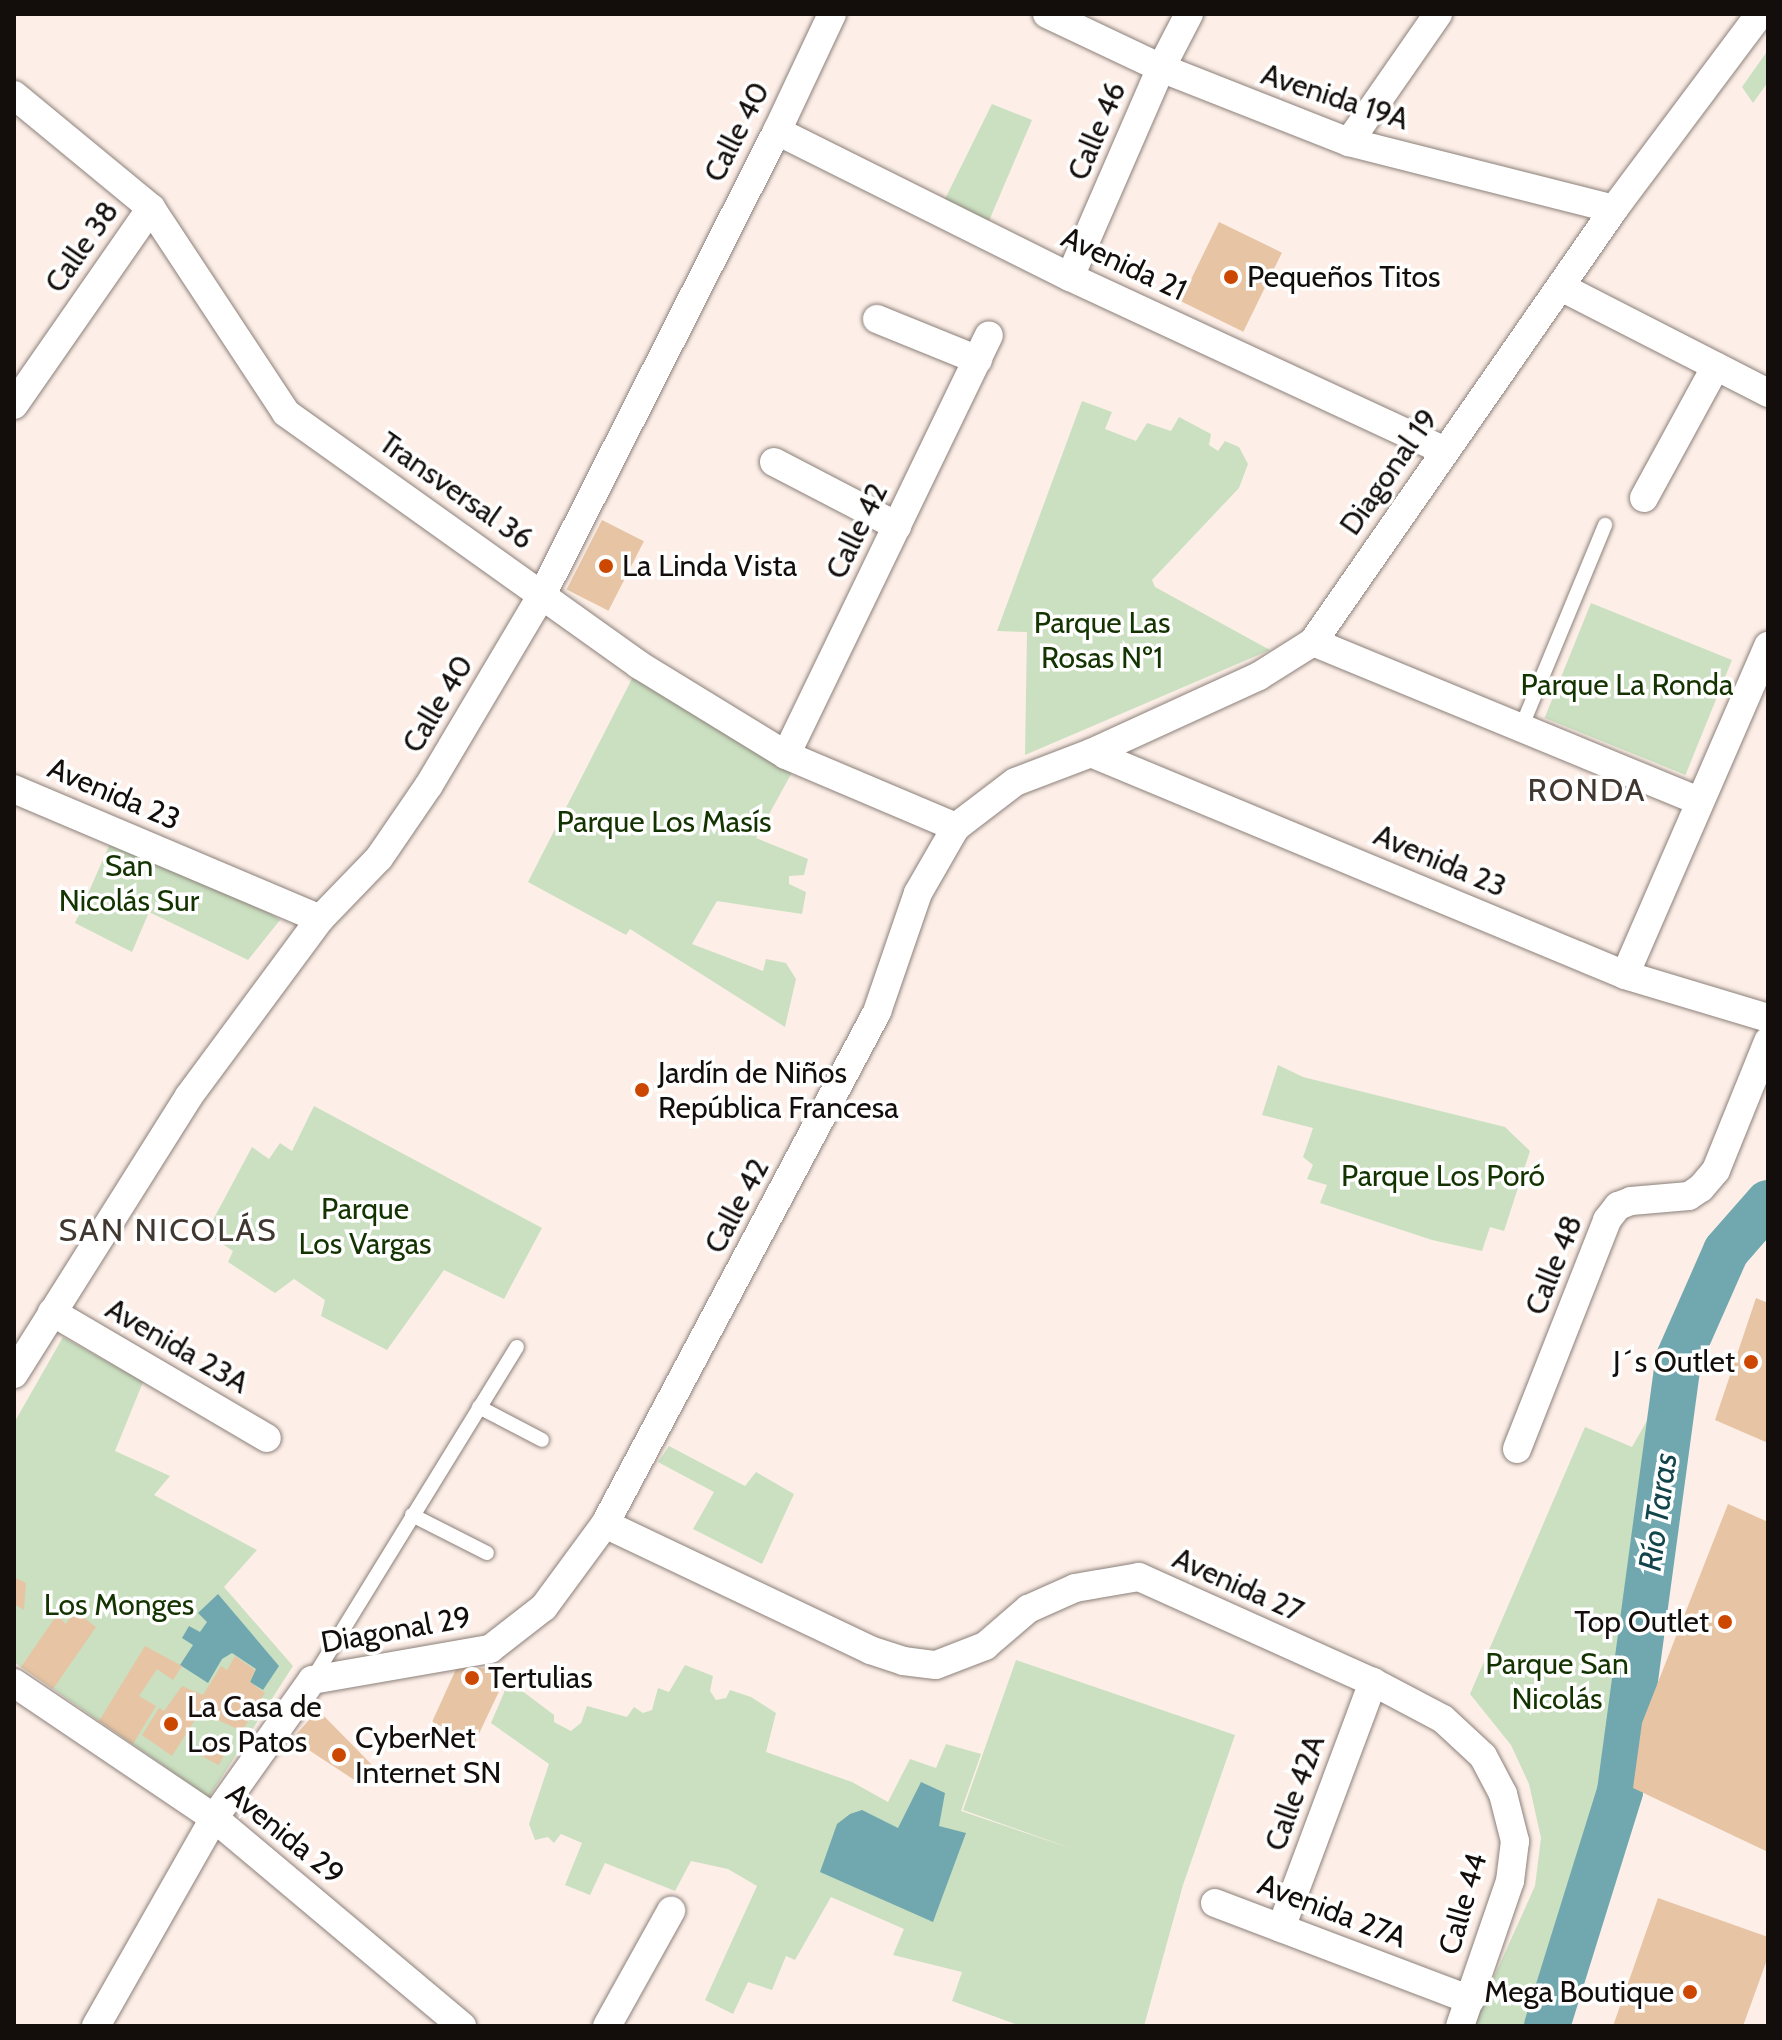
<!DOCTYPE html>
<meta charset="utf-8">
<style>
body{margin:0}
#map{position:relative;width:1782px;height:2040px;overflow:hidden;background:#fdefe8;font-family:Cabin,sans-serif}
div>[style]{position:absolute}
.green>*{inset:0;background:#cae0c1;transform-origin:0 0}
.water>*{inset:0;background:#71a8b0}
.river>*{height:46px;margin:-23px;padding:0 23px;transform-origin:23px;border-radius:23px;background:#71a8b0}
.building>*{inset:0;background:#e6c4a4;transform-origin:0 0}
.roads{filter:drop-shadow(0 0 2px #8c807a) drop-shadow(0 0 2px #8c807a)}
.lane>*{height:14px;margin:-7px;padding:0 7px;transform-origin:7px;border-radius:7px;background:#fff}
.street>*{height:28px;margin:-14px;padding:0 14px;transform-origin:14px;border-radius:14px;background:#fff}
.dots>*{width:22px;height:22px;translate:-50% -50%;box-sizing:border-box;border:4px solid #fff;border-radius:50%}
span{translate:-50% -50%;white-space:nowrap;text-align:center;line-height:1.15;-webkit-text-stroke:7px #fff;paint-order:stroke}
.street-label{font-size:30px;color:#130e0c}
.poi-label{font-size:30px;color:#130e0c}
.left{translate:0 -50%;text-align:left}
.right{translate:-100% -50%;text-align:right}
.park-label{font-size:30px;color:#133400}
.neighbourhood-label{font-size:32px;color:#413731;letter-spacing:2px}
.water-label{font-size:32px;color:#12444b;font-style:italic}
.frame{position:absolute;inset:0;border:16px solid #130e0c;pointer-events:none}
</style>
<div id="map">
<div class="green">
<i style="clip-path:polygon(1768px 50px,1768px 82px,1753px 103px,1742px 87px)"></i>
<i style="clip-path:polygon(992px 104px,1032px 120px,988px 223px,944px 201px)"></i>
<i style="clip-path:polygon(1082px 401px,1112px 412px,1105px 429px,1136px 441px,1147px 423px,1171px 431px,1179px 417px,1211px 434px,1209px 445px,1218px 451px,1225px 441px,1239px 447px,1248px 464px,1239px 488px,1152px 580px,1155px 587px,1270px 650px,1025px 755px,1027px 632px,997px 631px)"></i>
<i style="left:1591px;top:603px;width:152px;height:124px;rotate:22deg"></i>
<i style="clip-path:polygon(639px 665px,795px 767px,756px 838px,808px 859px,804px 875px,789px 876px,789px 884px,806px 892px,802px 914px,717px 901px,692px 944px,763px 971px,766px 959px,786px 963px,796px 979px,785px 1027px,630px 929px,626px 935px,528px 882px)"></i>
<i style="clip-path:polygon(112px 839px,238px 892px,280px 920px,248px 960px,149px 912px,132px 952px,75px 923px)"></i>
<i style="clip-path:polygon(1278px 1065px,1303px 1077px,1505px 1127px,1530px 1151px,1504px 1231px,1490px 1227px,1482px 1251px,1432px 1240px,1320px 1203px,1327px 1185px,1307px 1179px,1313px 1165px,1303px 1157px,1313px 1128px,1262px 1115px)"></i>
<i style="clip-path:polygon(314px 1106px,542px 1228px,504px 1299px,444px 1270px,387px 1350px,321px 1316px,325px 1300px,294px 1279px,275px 1293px,228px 1262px,233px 1251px,206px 1233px,252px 1147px,269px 1159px,280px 1143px,292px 1151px)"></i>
<i style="clip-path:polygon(63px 1337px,143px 1382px,115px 1451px,170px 1476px,154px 1495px,257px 1550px,224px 1587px,293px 1666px,209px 1797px,14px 1662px,14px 1423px)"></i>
<i style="clip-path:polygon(1649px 1417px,1668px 1421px,1618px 1789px,1543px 2026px,1472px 2026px,1535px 1886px,1541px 1838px,1529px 1784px,1511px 1745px,1470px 1694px,1585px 1427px,1632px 1447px)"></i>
<i style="clip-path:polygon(669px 1446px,745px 1486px,756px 1472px,794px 1494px,762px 1564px,693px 1529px,714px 1492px,658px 1462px)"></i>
<i style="clip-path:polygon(1016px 1660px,1235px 1735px,1183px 1885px,1144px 2026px,1021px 2026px,952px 2001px,962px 1972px,893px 1955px,904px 1929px,831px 1897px,795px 1960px,786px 1956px,772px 1990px,748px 1982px,733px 2014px,705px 2000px,757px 1886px,728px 1869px,691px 1861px,675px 1891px,605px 1863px,590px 1895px,565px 1885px,582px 1843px,561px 1834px,554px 1843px,548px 1837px,535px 1840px,529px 1824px,549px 1764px,491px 1723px,509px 1681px,554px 1715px,554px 1722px,571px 1731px,581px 1723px,587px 1706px,627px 1717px,634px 1707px,643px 1713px,652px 1710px,658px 1688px,669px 1692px,685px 1665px,713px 1676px,710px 1691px,716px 1700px,726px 1698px,730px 1690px,751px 1697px,776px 1713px,766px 1752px,852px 1782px,888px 1802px,910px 1759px,936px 1768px,946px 1744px,981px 1754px,961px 1811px,1073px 1849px,963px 1810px)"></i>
</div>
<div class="water">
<i style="clip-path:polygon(218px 1594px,279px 1666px,263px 1690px,250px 1682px,256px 1669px,232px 1653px,222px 1659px,208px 1683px,180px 1665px,193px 1645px,182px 1638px,189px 1626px,200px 1632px,207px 1622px,198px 1613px)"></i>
<i style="clip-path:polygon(921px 1782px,945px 1793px,939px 1826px,966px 1833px,933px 1922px,820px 1872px,837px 1824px,850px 1814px,862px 1810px,898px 1828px)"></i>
</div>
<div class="river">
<i style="left:1547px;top:2026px;width:246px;rotate:-72.7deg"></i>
<i style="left:1620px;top:1791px;width:435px;rotate:-82.3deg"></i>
<i style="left:1678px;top:1360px;width:119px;rotate:-66.2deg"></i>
<i style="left:1726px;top:1251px;width:64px;rotate:-48.8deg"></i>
</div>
<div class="building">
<i style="left:1219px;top:222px;width:70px;height:88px;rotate:26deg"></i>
<i style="left:602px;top:520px;width:47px;height:78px;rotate:27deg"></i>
<i style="clip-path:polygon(1756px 1298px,1768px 1303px,1768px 1443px,1715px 1420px)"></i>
<i style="clip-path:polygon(1728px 1504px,1768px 1522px,1768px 1852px,1633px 1788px,1642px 1723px)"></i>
<i style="clip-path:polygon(14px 1577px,26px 1583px,24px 1610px,14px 1604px)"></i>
<i style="clip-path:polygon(74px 1610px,96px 1627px,53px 1689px,21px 1667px,57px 1615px,66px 1624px)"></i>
<i style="clip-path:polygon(145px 1646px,182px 1666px,173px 1680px,157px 1669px,139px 1696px,156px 1706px,133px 1744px,99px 1721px)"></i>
<i style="clip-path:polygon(235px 1656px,255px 1670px,250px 1682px,265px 1693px,242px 1731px,200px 1712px,172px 1756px,142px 1735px,159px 1708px,164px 1711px,182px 1686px,203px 1695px,221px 1666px,227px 1670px)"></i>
<i style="clip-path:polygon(457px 1667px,500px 1669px,504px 1681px,475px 1742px,432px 1722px)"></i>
<i style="clip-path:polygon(318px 1710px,378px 1771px,365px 1787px,292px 1739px)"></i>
<i style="left:211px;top:1735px;width:21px;height:23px;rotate:28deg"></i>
<i style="clip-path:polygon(1658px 1898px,1768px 1937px,1768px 1957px,1743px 2026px,1613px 2026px)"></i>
</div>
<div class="roads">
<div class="lane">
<i style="left:1521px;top:728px;width:220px;rotate:-67.5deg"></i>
<i style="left:479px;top:1407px;width:71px;rotate:27.6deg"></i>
<i style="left:412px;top:1515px;width:84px;rotate:26.9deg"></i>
<i style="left:312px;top:1680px;width:391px;rotate:-58.4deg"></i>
</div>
<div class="street">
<i style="left:1047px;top:14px;width:126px;rotate:25.3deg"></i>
<i style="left:1161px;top:68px;width:202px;rotate:21.5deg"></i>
<i style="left:1349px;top:142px;width:273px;rotate:14.2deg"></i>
<i style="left:14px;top:95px;width:178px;rotate:39.5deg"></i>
<i style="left:151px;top:208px;width:245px;rotate:56.6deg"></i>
<i style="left:286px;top:413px;width:434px;rotate:35.5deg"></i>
<i style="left:639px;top:665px;width:172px;rotate:31.5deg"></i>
<i style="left:786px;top:755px;width:185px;rotate:23deg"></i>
<i style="left:777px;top:131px;width:327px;rotate:26.5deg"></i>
<i style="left:1070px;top:277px;width:413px;rotate:24.9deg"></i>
<i style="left:1349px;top:142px;width:156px;rotate:-55.2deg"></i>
<i style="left:1070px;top:277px;width:228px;rotate:-66.5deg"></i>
<i style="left:1161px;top:68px;width:61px;rotate:-62.6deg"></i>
<i style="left:1561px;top:287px;width:233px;rotate:27.1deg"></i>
<i style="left:877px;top:319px;width:109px;rotate:22.1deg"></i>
<i style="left:14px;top:405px;width:240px;rotate:-55.2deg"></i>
<i style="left:774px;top:462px;width:139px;rotate:27.5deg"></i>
<i style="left:1644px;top:498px;width:150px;rotate:-61.4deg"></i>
<i style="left:1313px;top:642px;width:417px;rotate:22.4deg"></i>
<i style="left:1091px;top:753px;width:578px;rotate:22.57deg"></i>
<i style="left:1625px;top:975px;width:149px;rotate:16.7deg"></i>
<i style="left:786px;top:755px;width:466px;rotate:-64.2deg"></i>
<i style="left:14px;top:789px;width:332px;rotate:23deg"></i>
<i style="left:1625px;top:975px;width:359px;rotate:-66.5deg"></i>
<i style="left:52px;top:1312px;width:249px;rotate:30.4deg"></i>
<i style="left:14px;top:1374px;width:328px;rotate:-57.8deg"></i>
<i style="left:189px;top:1096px;width:220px;rotate:-53.5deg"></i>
<i style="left:320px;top:919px;width:85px;rotate:-46deg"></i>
<i style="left:379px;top:858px;width:88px;rotate:-55.6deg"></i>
<i style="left:429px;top:785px;width:223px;rotate:-59.3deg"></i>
<i style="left:543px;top:593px;width:518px;rotate:-63.14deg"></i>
<i style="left:777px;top:131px;width:129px;rotate:-64.8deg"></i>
<i style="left:1517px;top:1449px;width:246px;rotate:-68.5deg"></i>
<i style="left:1607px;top:1220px;width:18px;rotate:-52deg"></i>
<i style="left:1618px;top:1206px;width:14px;rotate:-21deg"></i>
<i style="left:1631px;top:1201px;width:58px;rotate:-4.9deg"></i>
<i style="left:1689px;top:1196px;width:14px;rotate:-34deg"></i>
<i style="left:1701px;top:1188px;width:23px;rotate:-50deg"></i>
<i style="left:1716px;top:1170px;width:139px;rotate:-68deg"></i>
<i style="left:605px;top:1524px;width:293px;rotate:25.4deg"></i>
<i style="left:870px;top:1650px;width:35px;rotate:18deg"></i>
<i style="left:903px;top:1661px;width:33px;rotate:7deg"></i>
<i style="left:936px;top:1665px;width:53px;rotate:-21.2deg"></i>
<i style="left:985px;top:1646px;width:57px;rotate:-40.7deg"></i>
<i style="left:1028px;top:1609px;width:51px;rotate:-24.1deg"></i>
<i style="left:1075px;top:1588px;width:65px;rotate:-9.8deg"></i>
<i style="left:1139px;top:1577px;width:256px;rotate:24.2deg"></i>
<i style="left:1373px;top:1682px;width:79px;rotate:27.9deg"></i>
<i style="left:1443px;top:1719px;width:54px;rotate:42.8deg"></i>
<i style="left:1483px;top:1756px;width:43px;rotate:62.2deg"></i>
<i style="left:1503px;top:1794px;width:49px;rotate:75.7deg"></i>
<i style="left:1515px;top:1841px;width:40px;rotate:97.1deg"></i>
<i style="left:1510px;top:1881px;width:153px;rotate:109deg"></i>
<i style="left:14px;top:1683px;width:241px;rotate:34deg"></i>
<i style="left:214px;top:1818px;width:324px;rotate:40deg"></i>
<i style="left:1215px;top:1903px;width:273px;rotate:20.8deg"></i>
<i style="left:1281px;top:1928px;width:263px;rotate:-69.5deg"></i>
<i style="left:96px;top:2026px;width:239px;rotate:-60.4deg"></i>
<i style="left:214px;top:1818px;width:169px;rotate:-54.6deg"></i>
<i style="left:312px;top:1680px;width:181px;rotate:-9.9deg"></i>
<i style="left:490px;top:1649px;width:68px;rotate:-37.9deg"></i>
<i style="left:544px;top:1607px;width:103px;rotate:-53.7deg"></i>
<i style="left:605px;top:1524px;width:580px;rotate:-62.02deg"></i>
<i style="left:877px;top:1012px;width:126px;rotate:-71deg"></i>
<i style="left:918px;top:893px;width:76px;rotate:-60.1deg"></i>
<i style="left:956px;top:827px;width:74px;rotate:-37.3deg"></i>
<i style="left:1015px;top:782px;width:81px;rotate:-20.9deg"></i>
<i style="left:1091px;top:753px;width:185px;rotate:-24.6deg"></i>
<i style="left:1259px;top:676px;width:64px;rotate:-32.2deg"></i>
<i style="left:1313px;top:642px;width:527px;rotate:-55.19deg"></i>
<i style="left:1614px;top:209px;width:244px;rotate:-53.2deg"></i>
<i style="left:607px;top:2026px;width:132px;rotate:-60.9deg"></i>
</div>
</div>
<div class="dots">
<i style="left:1231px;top:277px;background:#cc4800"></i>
<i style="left:606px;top:566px;background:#cc4800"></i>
<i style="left:642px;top:1090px;background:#cc4800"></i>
<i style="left:1751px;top:1362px;background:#cc4800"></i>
<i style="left:1725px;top:1622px;background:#cc4800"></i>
<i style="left:472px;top:1678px;background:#cc4800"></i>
<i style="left:171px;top:1724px;background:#cc4800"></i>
<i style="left:339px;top:1755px;background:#cc4800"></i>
<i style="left:1690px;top:1992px;background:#cc4800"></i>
</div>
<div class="street-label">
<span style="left:1335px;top:97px;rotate:18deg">Avenida 19A</span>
<span style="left:1097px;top:131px;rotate:-67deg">Calle 46</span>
<span style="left:737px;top:132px;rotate:-63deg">Calle 40</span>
<span style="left:82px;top:247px;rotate:-55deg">Calle 38</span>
<span style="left:1124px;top:264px;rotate:25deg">Avenida 21</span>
<span style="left:1389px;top:472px;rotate:-55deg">Diagonal 19</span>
<span style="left:456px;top:491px;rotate:35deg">Transversal 36</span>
<span style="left:857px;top:531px;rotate:-64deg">Calle 42</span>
<span style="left:438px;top:704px;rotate:-59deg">Calle 40</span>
<span style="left:114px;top:794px;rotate:23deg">Avenida 23</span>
<span style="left:1440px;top:861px;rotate:23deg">Avenida 23</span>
<span style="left:737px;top:1206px;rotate:-62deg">Calle 42</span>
<span style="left:1554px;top:1265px;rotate:-68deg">Calle 48</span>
<span style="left:177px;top:1346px;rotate:30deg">Avenida 23A</span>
<span style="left:1238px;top:1585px;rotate:24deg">Avenida 27</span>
<span style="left:396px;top:1630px;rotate:-10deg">Diagonal 29</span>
<span style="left:1295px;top:1793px;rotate:-70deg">Calle 42A</span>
<span style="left:285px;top:1834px;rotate:39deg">Avenida 29</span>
<span style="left:1463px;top:1904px;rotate:-74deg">Calle 44</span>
<span style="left:1332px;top:1911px;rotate:21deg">Avenida 27A</span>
</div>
<div class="poi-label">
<span class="left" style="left:1247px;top:277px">Pequeños Titos</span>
<span class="left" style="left:622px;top:566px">La Linda Vista</span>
<span class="left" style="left:658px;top:1090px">Jardín de Niños<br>República Francesa</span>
<span class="right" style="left:1735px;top:1362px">J´s Outlet</span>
<span class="right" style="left:1709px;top:1622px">Top Outlet</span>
<span class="left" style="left:488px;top:1678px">Tertulias</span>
<span class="left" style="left:187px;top:1724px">La Casa de<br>Los Patos</span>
<span class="left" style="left:355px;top:1755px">CyberNet<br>Internet SN</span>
<span class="right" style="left:1674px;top:1992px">Mega Boutique</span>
</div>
<div class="park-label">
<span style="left:1102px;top:640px">Parque Las<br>Rosas Nº1</span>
<span style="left:1627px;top:685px">Parque La Ronda</span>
<span style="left:664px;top:822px">Parque Los Masís</span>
<span style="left:129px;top:883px">San<br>Nicolás Sur</span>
<span style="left:1443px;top:1176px">Parque Los Poró</span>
<span style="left:365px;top:1226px">Parque<br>Los Vargas</span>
<span style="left:119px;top:1605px">Los Monges</span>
<span style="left:1557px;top:1681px">Parque San<br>Nicolás</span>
</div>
<div class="neighbourhood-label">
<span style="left:1587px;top:790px">RONDA</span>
<span style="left:168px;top:1230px">SAN NICOLÁS</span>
</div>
<div class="water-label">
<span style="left:1658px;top:1512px;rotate:-82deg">Río Taras</span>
</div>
<div class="frame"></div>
</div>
